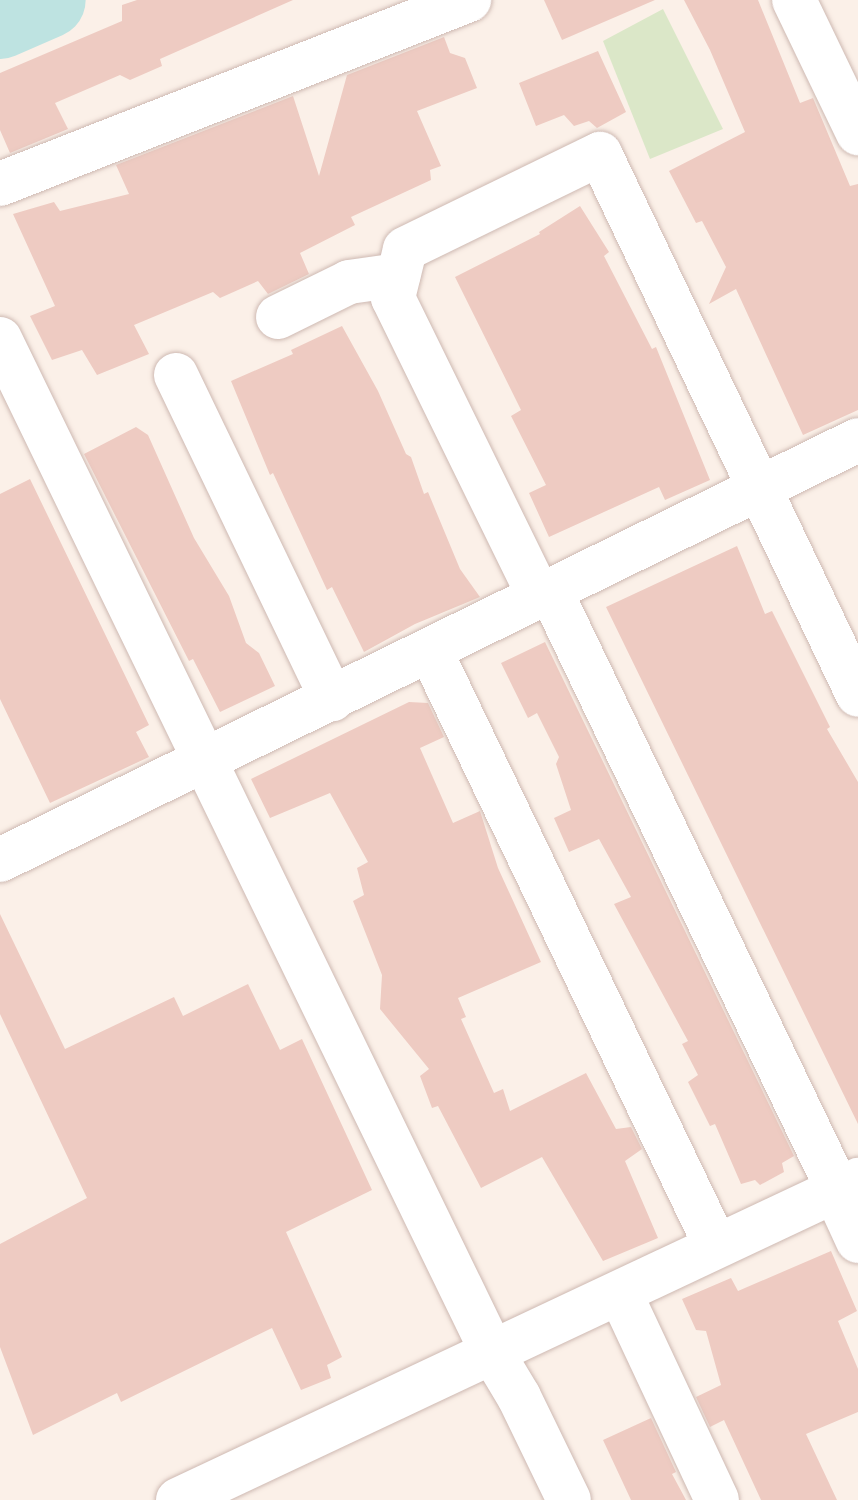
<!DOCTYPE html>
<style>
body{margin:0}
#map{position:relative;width:858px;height:1500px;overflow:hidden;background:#fbf0e8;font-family:"Work Sans",sans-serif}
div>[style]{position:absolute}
.green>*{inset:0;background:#dbe7c8}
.river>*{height:76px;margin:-38px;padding:0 38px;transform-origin:38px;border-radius:38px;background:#bee3e1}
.building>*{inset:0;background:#eecbc2}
.roads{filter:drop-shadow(0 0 2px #ceb9b2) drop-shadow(0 0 2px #ceb9b2)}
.minor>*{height:44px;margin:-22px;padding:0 22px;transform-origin:22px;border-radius:22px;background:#fff}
span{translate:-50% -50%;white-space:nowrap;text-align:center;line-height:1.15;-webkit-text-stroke:6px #fef5ef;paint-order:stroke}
</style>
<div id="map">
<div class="green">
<i style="clip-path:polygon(663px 9px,723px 129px,650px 159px,603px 41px)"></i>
</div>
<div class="river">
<i style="left:0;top:21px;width:52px;rotate:-23.6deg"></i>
</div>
<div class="building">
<i style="clip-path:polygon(137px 0,293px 0,160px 59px,162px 66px,130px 80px,120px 75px,55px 103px,68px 129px,10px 153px,0 130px,0 73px,122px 21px,122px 5px)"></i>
<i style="clip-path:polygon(544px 0,655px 0,562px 40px)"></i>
<i style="clip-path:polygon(684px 0,758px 0,800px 103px,813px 98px,850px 186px,858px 184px,858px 410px,803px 435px,736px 289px,709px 304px,726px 267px,702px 221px,696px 223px,669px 171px,745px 132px,710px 50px)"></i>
<i style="clip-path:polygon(444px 37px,450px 53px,465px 58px,477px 88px,417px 111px,441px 166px,430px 170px,431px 180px,351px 217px,355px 225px,300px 253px,309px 274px,268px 294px,258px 281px,220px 298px,213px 292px,134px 325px,149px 354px,97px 375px,82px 350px,52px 360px,30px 316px,55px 306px,13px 214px,54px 202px,60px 211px,129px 194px,116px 165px,293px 96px,319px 176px,347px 75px)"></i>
<i style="clip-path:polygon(598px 51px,626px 112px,597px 128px,589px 121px,574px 126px,564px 115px,536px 126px,519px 83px)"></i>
<i style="clip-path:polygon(580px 206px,609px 252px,604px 256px,652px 349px,656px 347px,710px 480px,665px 500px,659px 487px,549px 537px,529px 493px,546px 485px,511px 416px,521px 410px,455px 277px,540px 234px,539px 232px)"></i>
<i style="clip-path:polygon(342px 326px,378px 391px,406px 454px,411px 457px,424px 494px,428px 492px,460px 569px,480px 597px,415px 624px,364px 652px,332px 587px,327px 590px,273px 473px,270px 475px,231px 381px,293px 354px,291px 350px)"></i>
<i style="clip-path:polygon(136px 427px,148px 435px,194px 538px,229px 596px,246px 643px,259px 653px,275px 686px,220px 712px,193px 659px,189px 661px,84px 454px)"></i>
<i style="clip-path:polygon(30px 479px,149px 725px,136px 732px,149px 757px,50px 803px,0 699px,0 494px)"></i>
<i style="clip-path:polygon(737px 546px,765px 614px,772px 611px,830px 727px,827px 729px,858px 782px,858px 1124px,606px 607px)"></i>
<i style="clip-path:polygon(545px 642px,794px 1156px,782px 1163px,784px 1172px,760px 1185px,755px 1180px,741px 1184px,715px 1124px,710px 1126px,688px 1082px,698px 1075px,682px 1044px,688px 1041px,614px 904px,631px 897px,599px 839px,569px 852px,554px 818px,571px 810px,556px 764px,559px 757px,537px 713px,528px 718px,501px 663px)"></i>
<i style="clip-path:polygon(409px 702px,428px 703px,444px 737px,420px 748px,453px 823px,480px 811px,498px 868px,541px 962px,458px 998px,466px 1017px,461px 1019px,494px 1093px,503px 1089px,510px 1111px,586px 1073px,616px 1129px,631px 1127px,642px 1149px,625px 1161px,658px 1238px,603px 1261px,542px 1157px,481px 1188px,438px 1106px,432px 1108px,420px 1076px,429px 1069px,380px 1009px,382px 975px,353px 901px,364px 895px,357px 868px,368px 862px,330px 793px,270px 818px,251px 779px)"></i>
<i style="clip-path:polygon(0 914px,65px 1049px,174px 997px,183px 1016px,248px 984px,280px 1050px,302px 1039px,372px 1190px,286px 1232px,342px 1357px,327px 1365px,331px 1378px,301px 1390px,272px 1328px,121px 1402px,117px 1393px,33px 1435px,0 1347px,0 1244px,87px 1198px,0 1014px)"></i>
<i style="clip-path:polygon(831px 1251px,857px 1311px,838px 1321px,858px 1369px,858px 1412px,806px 1434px,837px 1500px,761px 1500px,724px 1420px,710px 1427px,696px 1397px,721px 1385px,706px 1331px,696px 1330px,682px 1299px,731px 1278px,738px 1291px)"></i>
<i style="clip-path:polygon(651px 1418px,676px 1472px,672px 1474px,686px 1500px,631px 1500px,603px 1440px)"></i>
</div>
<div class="roads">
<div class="minor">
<i style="left:794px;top:0;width:148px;rotate:64.3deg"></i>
<i style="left:0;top:184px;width:504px;rotate:-21.42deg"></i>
<i style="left:278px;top:317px;width:79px;rotate:-26.2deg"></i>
<i style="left:349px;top:282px;width:50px;rotate:-8deg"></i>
<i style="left:0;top:339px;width:1126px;rotate:64.09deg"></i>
<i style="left:492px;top:1352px;width:52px;rotate:59deg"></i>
<i style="left:519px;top:1397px;width:114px;rotate:64.1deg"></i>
<i style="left:176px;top:375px;width:360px;rotate:64.3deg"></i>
<i style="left:550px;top:590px;width:666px;rotate:64.36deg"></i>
<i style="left:539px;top:596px;width:332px;rotate:-116.1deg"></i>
<i style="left:393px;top:298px;width:50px;rotate:-76.2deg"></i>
<i style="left:405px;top:249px;width:217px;rotate:-26deg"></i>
<i style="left:600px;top:154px;width:599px;rotate:64.5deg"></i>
<i style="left:430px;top:650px;width:661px;rotate:64.37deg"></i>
<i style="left:0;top:860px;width:955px;rotate:-26.08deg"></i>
<i style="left:835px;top:1191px;width:55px;rotate:65.3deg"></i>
<i style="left:621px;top:1295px;width:226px;rotate:64.9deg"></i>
<i style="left:178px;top:1500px;width:752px;rotate:-25.2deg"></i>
</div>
</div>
</div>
